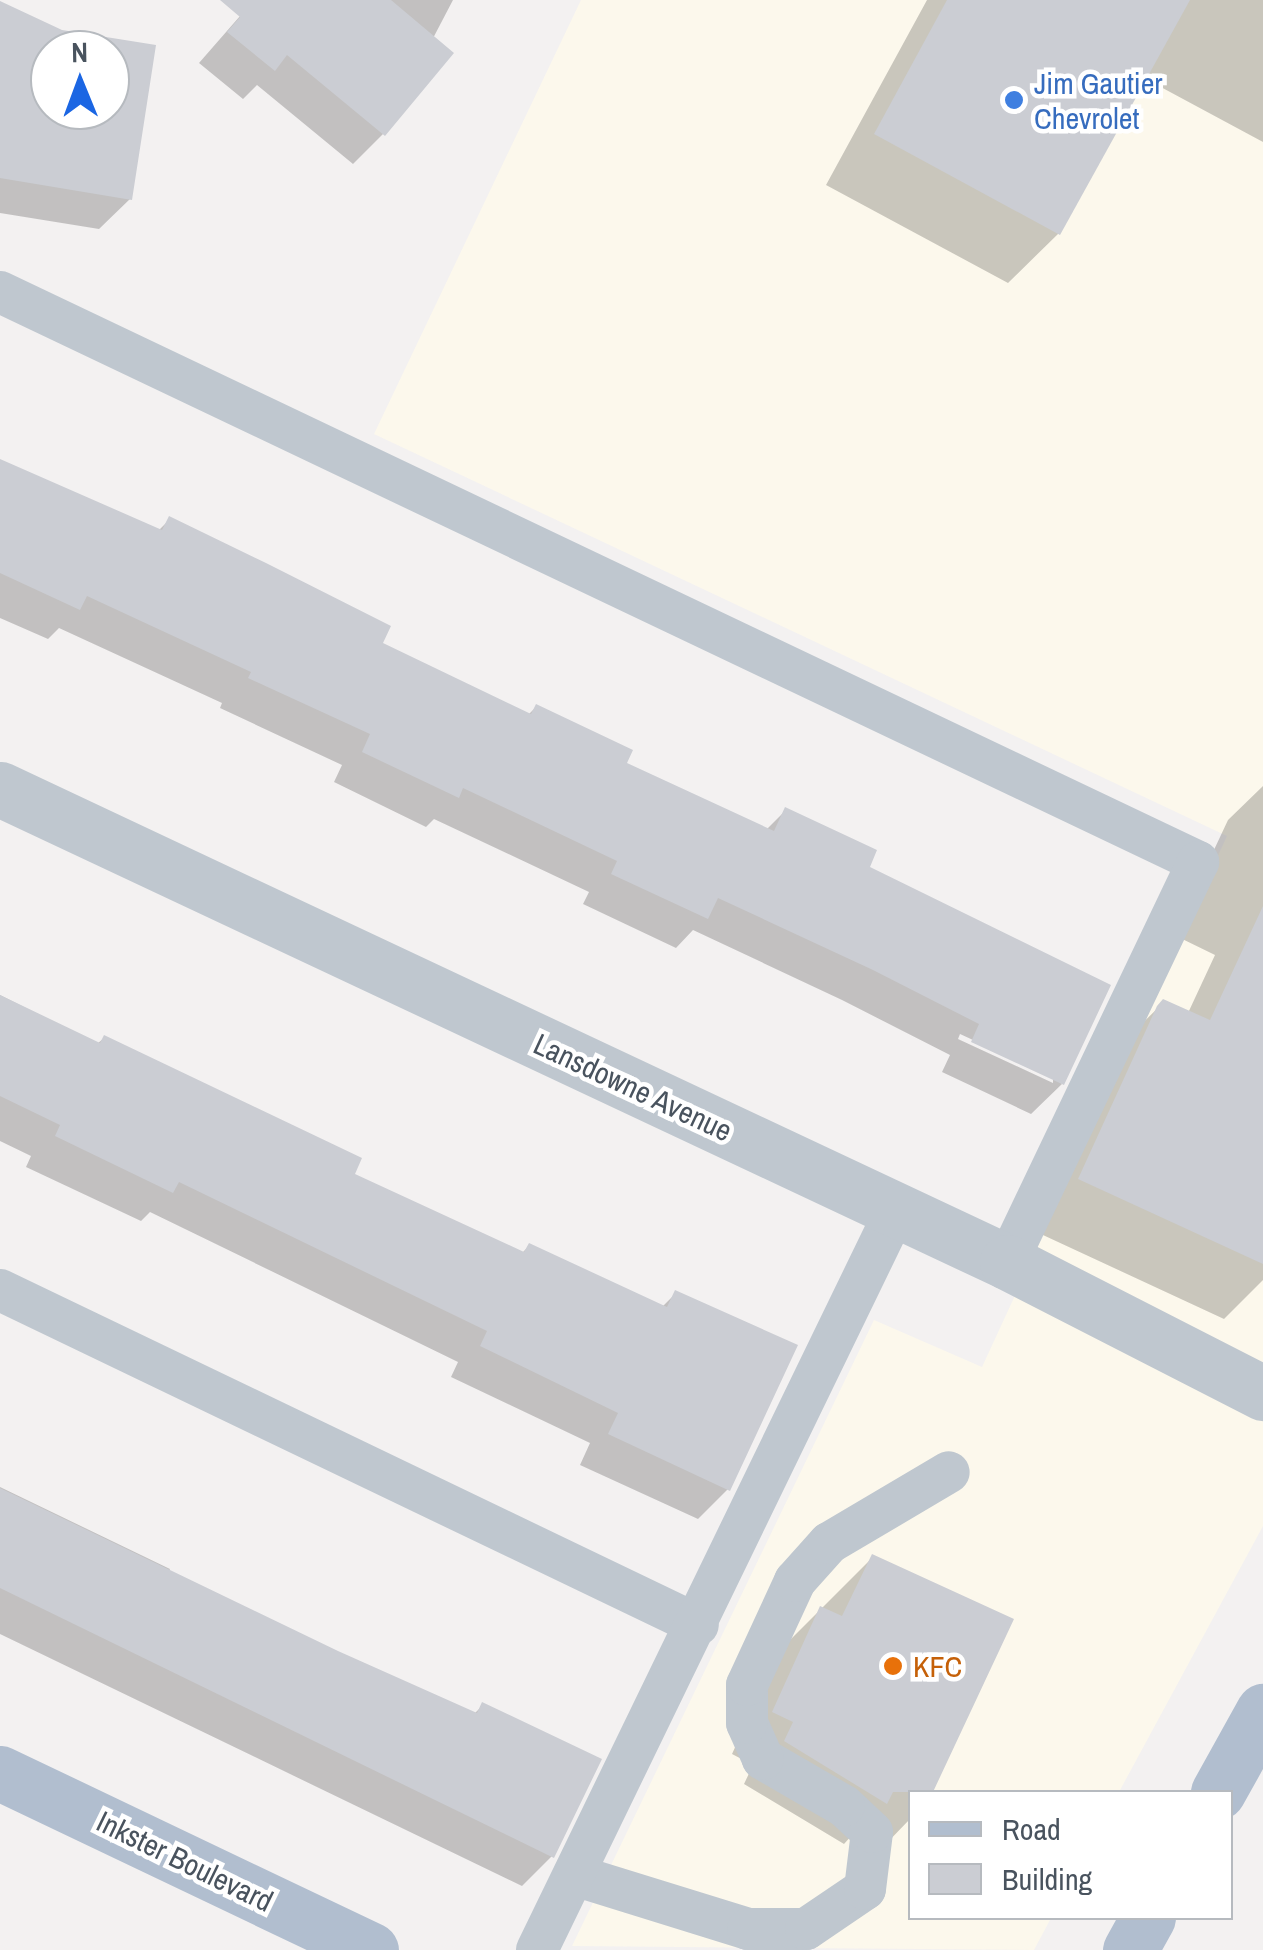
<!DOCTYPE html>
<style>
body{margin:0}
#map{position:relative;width:1263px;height:1950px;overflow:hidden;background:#f3f1f1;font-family:"Archivo Narrow",sans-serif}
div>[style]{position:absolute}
.commercial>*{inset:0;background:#fcf8ec}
.shadow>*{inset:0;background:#0003}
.building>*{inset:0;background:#cbcdd3}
.lane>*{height:42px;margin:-21px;padding:0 21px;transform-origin:21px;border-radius:21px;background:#bfc7cf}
.street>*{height:55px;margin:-27.5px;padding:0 27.5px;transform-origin:27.5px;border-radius:27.5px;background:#bfc7cf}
.primary>*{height:55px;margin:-27.5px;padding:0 27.5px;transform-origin:27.5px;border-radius:27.5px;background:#b1becf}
.dots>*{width:28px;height:28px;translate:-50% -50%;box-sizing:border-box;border:5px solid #fff;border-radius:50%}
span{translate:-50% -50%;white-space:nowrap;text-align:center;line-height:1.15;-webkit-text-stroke:9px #fff;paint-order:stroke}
.shop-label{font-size:30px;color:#366cbe}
.left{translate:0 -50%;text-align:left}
.street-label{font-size:30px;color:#49535e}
.food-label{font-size:30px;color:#c56008}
.legend{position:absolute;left:908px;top:1790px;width:325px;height:130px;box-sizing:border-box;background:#fff;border:2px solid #b6babf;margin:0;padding:12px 18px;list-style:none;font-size:30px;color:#49535e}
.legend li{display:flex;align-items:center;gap:20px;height:50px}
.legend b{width:50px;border:2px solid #b6babf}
.north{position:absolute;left:30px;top:30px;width:100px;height:100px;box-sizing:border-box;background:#fff;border:2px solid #b6babf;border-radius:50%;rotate:359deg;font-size:28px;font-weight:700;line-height:40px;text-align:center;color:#49535e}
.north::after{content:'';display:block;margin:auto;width:35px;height:45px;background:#1b66e3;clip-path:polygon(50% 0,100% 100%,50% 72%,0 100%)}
</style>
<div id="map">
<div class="commercial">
<i style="clip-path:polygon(581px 0,1263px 0,1263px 1526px,1119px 1792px,910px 1792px,910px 1918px,1051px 1918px,1034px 1950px,572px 1946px,874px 1320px,982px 1367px,1227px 836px,374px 434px)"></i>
</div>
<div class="shadow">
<i style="clip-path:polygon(254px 0,453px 0,383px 134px,353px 164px,257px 85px,243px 99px,199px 63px)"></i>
<i style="clip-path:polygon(927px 0,1263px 0,1263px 142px,1144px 78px,1058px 234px,1008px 283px,826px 185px)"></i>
<i style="clip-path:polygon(evenodd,0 5px,62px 33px,154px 47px,130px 199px,99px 229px,0 213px,0 5px,50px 50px,110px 50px,110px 110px,50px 110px,50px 50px)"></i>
<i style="clip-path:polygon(evenodd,0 462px,158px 531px,170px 519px,379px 644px,528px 715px,536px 707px,624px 764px,766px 830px,786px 810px,867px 868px,1062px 1084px,1031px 1114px,942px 1072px,950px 1055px,842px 1000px,693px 930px,676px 948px,583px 904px,589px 892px,434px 819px,426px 827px,334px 782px,342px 765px,220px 708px,222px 703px,59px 628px,48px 639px,0 618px,0 462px,960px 1034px,1053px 1077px,1053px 1083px,958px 1039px,960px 1034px)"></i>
<i style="clip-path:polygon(1263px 786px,1263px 1280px,1224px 1319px,1030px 1229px,1114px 1051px,1164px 1002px,1188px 1013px,1215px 955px,1174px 935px,1228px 820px)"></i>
<i style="clip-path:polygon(0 995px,97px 1044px,104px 1038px,352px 1175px,521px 1254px,529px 1246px,662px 1307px,676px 1293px,728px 1489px,698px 1519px,580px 1465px,590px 1443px,451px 1377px,458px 1362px,150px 1212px,141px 1221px,26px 1167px,31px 1156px,0 1141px)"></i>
<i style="clip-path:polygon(0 1487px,170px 1569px,167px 1576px,474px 1714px,483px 1705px,552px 1856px,522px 1886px,0 1634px)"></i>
<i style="clip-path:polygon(873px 1557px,1011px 1620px,930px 1792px,910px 1792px,910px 1819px,883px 1847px,853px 1834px,844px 1844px,744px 1784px,753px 1765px,732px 1754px,779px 1651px)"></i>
</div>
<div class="building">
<i style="clip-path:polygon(220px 0,391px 0,454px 53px,385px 136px,287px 55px,275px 71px,227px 32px,240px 17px)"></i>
<i style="clip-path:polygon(947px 0,1190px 0,1060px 235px,874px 134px)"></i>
<i style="clip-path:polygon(evenodd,0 1px,62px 30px,156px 45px,132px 200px,0 178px,0 1px,50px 50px,110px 50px,110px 110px,50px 110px,50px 50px)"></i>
<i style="clip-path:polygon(0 459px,162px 530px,169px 516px,266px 563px,391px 626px,383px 643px,531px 714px,536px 704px,633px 750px,627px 763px,774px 831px,785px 807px,877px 850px,870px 867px,1111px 985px,1064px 1085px,971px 1042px,979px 1024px,873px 970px,718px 898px,708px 919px,611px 874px,617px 861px,463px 788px,459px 798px,362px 752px,370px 734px,248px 678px,251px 672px,87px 596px,80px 610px,0 573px)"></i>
<i style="clip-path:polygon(1263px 906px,1263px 1264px,1078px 1179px,1157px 1006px,1163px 999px,1210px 1020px)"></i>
<i style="clip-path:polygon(0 995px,100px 1043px,104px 1035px,362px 1158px,355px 1174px,524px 1252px,529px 1243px,667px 1307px,675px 1290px,798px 1345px,730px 1491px,608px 1434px,618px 1413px,480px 1346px,487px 1331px,179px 1182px,173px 1193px,55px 1136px,60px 1125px,0 1096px)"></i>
<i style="clip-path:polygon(0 1488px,338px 1651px,477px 1713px,482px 1702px,602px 1759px,554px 1858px,0 1588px)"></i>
<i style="clip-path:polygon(872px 1554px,1014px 1619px,933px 1792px,893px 1792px,887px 1804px,784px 1741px,793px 1722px,772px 1712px,820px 1606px,842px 1616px)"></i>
</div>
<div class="lane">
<i style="left:0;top:292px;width:1327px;rotate:25.44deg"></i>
<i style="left:1198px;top:862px;width:443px;rotate:115.5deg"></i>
<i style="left:0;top:1290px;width:774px;rotate:25.64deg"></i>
<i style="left:574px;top:1875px;width:182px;rotate:17.2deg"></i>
<i style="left:748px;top:1929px;width:58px"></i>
<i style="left:806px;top:1929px;width:71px;rotate:-34.1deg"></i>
<i style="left:865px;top:1889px;width:57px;rotate:-83deg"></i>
<i style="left:872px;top:1832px;width:38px;rotate:-137deg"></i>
<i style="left:844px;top:1806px;width:94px;rotate:-149.9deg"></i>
<i style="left:763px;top:1759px;width:39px;rotate:-114deg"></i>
<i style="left:747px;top:1723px;width:38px;rotate:-90deg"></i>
<i style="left:747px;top:1685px;width:115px;rotate:-65.2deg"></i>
<i style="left:795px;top:1581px;width:51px;rotate:-48.2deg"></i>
<i style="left:829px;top:1543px;width:139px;rotate:-30.6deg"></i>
<i style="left:537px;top:1950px;width:822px;rotate:-64.12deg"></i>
</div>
<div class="street">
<i style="left:0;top:789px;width:1113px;rotate:25.16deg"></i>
<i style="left:1007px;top:1262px;width:288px;rotate:27.1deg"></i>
</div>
<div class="primary">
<i style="left:0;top:1773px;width:411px;rotate:25.5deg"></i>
<i style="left:1218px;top:1792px;width:93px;rotate:-60.9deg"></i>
<i style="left:1130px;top:1950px;width:37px;rotate:-61deg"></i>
</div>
<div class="dots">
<i style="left:1014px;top:100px;background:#3f7fe0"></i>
<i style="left:893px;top:1666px;background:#e8710a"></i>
</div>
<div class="shop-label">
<span class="left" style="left:1034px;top:100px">Jim Gautier<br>Chevrolet</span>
</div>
<div class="street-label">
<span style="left:633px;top:1087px;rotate:25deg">Lansdowne Avenue</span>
<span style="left:185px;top:1861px;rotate:26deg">Inkster Boulevard</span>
</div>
<div class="food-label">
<span class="left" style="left:913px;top:1666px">KFC</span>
</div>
<ul class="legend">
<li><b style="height:12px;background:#b1becf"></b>Road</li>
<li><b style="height:28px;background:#cbcdd3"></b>Building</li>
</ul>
<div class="north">N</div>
</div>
